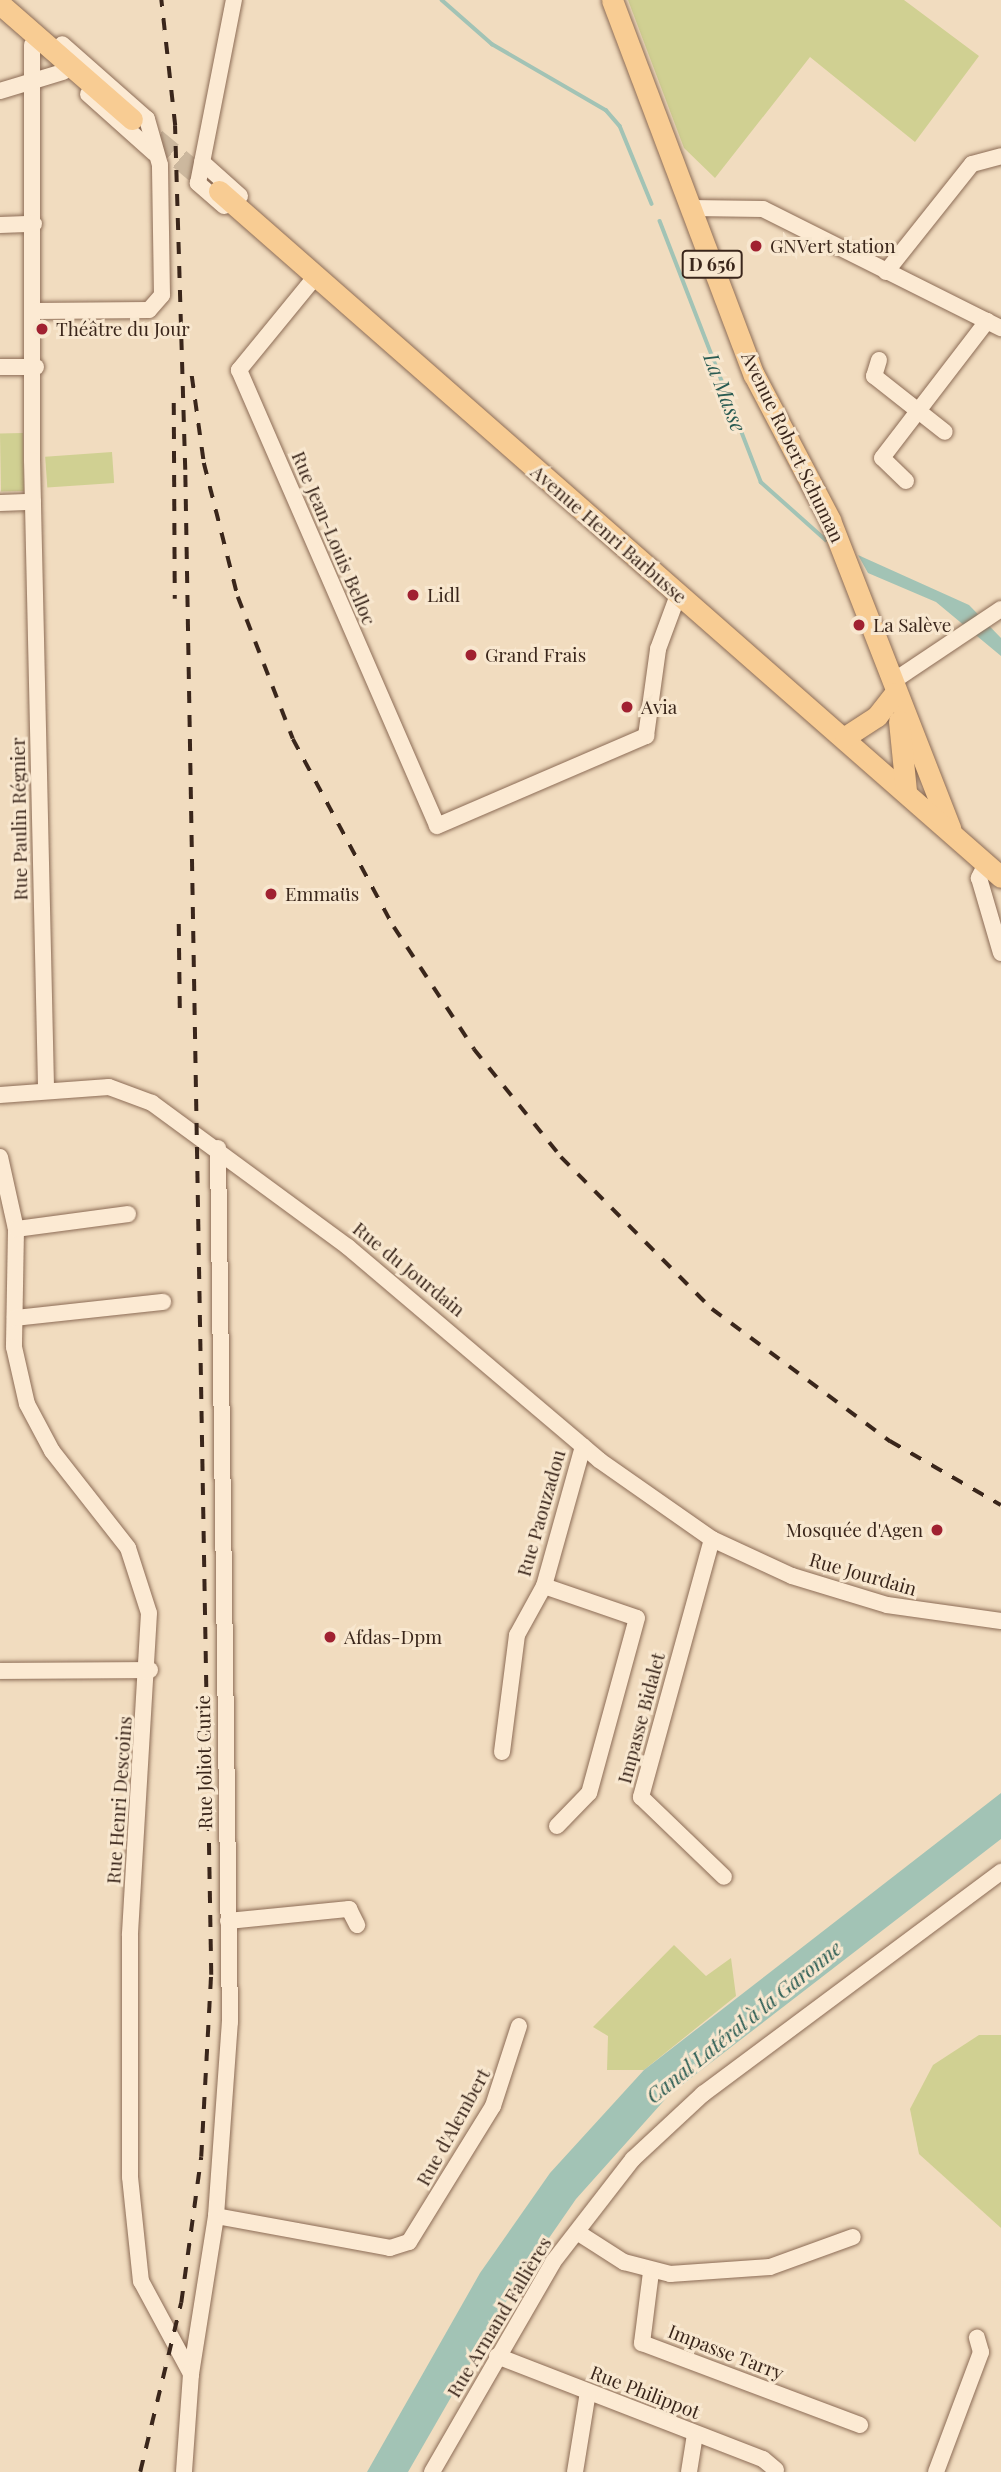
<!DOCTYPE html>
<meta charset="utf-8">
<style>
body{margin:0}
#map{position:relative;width:1001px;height:2472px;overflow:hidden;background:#f1dcbf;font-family:"Playfair Display",serif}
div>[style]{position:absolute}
.green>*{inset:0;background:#d0d092;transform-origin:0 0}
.water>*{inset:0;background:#a2c3b5}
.stream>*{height:3.5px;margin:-1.75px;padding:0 1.75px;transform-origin:1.75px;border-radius:1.75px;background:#a2c3b5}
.major-tunnel>*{height:21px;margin-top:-10.5px;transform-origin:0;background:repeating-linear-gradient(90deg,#ccb89e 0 21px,transparent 0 31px)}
.roads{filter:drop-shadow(0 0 2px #8c6c56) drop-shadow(0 0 2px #8c6c56)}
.minor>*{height:16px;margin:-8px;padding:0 8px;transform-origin:8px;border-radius:8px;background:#fcead3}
.major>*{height:21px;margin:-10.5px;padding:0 10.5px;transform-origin:10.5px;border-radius:10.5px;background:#f8cc93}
.rail>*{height:3.5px;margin-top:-1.75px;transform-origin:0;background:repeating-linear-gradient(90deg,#3a261b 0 12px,transparent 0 24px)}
.dots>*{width:19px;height:19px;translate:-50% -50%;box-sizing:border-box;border:4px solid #f8e7cf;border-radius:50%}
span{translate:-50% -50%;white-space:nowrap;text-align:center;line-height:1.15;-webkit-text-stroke:6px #f8e7cf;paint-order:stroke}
.shield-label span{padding:2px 5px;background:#f8e7cf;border:2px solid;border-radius:5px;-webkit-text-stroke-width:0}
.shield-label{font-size:18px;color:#3a261b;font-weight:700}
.poi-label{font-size:19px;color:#3a261b}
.left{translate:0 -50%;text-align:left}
.right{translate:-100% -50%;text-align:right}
.street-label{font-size:19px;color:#3a261b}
.water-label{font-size:21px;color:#295b52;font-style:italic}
</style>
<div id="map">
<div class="green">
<i style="clip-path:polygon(628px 0,904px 0,979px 56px,915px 142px,810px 57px,715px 178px,684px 148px)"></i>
<i style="left:23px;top:433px;width:58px;height:23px;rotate:89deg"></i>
<i style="left:112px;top:452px;width:31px;height:67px;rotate:86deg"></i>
<i style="clip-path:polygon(674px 1945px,706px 1976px,731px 1958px,736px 1996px,644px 2070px,607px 2070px,608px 2036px,593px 2027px)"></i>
<i style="clip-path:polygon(979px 2035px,1001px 2035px,1001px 2228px,919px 2154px,910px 2109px,933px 2065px)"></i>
</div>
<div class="water">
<i style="clip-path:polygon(858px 555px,969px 605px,1001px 638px,1001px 656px,936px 602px,868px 573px)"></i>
<i style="clip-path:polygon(1001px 1793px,1001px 1839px,669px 2095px,576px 2199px,511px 2293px,408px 2472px,367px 2472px,480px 2273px,550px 2173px,644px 2070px)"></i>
</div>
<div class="stream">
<i style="left:442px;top:0;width:67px;rotate:41.3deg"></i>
<i style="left:492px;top:44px;width:132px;rotate:30.1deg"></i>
<i style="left:606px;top:110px;width:21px;rotate:49deg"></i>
<i style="left:620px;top:126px;width:84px;rotate:67.7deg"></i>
<i style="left:660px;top:221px;width:280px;rotate:68.8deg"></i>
<i style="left:761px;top:482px;width:87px;rotate:41.7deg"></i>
</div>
<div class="major-tunnel">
<i style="left:132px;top:119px;width:107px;rotate:39.7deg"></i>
</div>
<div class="roads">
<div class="minor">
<i style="left:32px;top:45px;width:415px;rotate:90deg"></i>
<i style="left:32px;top:460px;width:628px;rotate:88.72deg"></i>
<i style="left:0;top:91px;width:66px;rotate:-16.8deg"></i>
<i style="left:88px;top:94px;width:89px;rotate:41.8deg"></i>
<i style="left:202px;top:162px;width:51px;rotate:41.8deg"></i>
<i style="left:224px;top:206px;width:35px;rotate:-139deg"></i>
<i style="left:198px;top:183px;width:187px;rotate:-78.9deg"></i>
<i style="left:692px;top:208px;width:71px;rotate:0.8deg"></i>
<i style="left:763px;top:209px;width:266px;rotate:26.6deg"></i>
<i style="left:0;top:225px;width:34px;rotate:-2deg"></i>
<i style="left:886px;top:272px;width:138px;rotate:-51.5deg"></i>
<i style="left:972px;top:164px;width:30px;rotate:-15deg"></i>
<i style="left:311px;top:282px;width:114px;rotate:129.3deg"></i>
<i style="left:239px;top:370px;width:497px;rotate:66.5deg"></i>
<i style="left:437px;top:826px;width:228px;rotate:-23.3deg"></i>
<i style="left:646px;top:736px;width:88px;rotate:-82.1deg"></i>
<i style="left:658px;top:649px;width:58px;rotate:-69.7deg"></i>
<i style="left:35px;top:311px;width:114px;rotate:-0.5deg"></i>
<i style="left:149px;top:310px;width:20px;rotate:-49deg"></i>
<i style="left:162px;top:295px;width:130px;rotate:-90.9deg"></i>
<i style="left:160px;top:165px;width:48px;rotate:-105.8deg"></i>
<i style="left:147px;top:119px;width:113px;rotate:-138.6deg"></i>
<i style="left:879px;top:360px;width:17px;rotate:107deg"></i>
<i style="left:874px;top:376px;width:90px;rotate:38.3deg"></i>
<i style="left:0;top:367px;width:36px"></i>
<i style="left:906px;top:481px;width:33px;rotate:-136deg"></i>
<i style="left:882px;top:458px;width:173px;rotate:-52.5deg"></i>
<i style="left:0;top:503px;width:33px;rotate:-2deg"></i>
<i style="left:892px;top:682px;width:131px;rotate:-33.8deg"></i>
<i style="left:986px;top:864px;width:16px;rotate:117deg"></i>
<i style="left:979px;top:878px;width:78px;rotate:73.7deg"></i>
<i style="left:0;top:1095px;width:109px;rotate:-4.2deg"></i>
<i style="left:109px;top:1087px;width:46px;rotate:20.4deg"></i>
<i style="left:152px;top:1103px;width:243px;rotate:36.3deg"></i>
<i style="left:348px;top:1247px;width:329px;rotate:40.3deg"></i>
<i style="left:599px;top:1460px;width:138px;rotate:35deg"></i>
<i style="left:712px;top:1539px;width:88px;rotate:24.8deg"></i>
<i style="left:792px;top:1576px;width:99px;rotate:17deg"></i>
<i style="left:887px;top:1605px;width:115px;rotate:8deg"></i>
<i style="left:0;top:1157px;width:74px;rotate:77.5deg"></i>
<i style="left:16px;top:1229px;width:118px;rotate:91deg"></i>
<i style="left:14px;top:1347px;width:58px;rotate:77.2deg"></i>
<i style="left:27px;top:1404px;width:53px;rotate:62deg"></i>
<i style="left:52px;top:1451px;width:123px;rotate:51.9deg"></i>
<i style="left:128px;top:1548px;width:68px;rotate:72.1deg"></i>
<i style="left:149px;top:1613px;width:323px;rotate:93.4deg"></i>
<i style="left:130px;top:1935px;width:242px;rotate:90deg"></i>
<i style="left:130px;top:2177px;width:105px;rotate:84deg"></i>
<i style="left:141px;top:2281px;width:106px;rotate:61.7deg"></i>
<i style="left:191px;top:2374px;width:98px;rotate:94.1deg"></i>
<i style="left:16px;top:1229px;width:113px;rotate:-7.6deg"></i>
<i style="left:15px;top:1318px;width:149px;rotate:-6.2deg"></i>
<i style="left:712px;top:1539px;width:268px;rotate:105.4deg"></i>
<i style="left:641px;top:1797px;width:115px;rotate:43.9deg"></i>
<i style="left:544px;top:1586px;width:98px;rotate:19deg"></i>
<i style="left:637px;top:1618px;width:181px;rotate:105.3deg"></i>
<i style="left:589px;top:1793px;width:46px;rotate:134.1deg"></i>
<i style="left:0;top:1671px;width:150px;rotate:-0.4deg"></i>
<i style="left:502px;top:1752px;width:118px;rotate:-82.7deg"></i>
<i style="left:517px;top:1635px;width:56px;rotate:-61.1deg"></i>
<i style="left:544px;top:1586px;width:145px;rotate:-74.4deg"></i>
<i style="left:228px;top:1921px;width:122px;rotate:-5.7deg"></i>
<i style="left:349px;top:1909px;width:18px;rotate:63deg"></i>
<i style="left:216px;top:2216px;width:177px;rotate:10.4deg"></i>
<i style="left:390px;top:2248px;width:20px;rotate:-18deg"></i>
<i style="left:409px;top:2242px;width:160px;rotate:-58.3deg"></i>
<i style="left:493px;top:2106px;width:84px;rotate:-72deg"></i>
<i style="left:577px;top:2232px;width:56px;rotate:32.6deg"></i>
<i style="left:624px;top:2262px;width:48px;rotate:14.6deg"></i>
<i style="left:670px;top:2274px;width:100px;rotate:-4deg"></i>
<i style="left:770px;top:2267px;width:88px;rotate:-19.9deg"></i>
<i style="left:651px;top:2272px;width:72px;rotate:97.2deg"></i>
<i style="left:642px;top:2343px;width:233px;rotate:20.6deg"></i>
<i style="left:497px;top:2356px;width:285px;rotate:21.2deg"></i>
<i style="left:763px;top:2459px;width:17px;rotate:40deg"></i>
<i style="left:191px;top:2374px;width:160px;rotate:-81deg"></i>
<i style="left:216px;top:2216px;width:195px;rotate:-85.9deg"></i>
<i style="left:230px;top:2022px;width:874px;rotate:-90.79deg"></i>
<i style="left:432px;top:2472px;width:242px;rotate:-60deg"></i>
<i style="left:553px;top:2262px;width:130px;rotate:-52.2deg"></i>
<i style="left:633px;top:2159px;width:96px;rotate:-42.9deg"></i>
<i style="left:703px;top:2094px;width:372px;rotate:-36.7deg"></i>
<i style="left:575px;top:2472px;width:81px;rotate:-80.8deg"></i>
<i style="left:689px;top:2472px;width:37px;rotate:-81deg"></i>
<i style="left:936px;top:2472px;width:128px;rotate:-69.4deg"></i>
<i style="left:981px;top:2352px;width:15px;rotate:-106deg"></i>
</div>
<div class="major">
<i style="left:612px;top:0;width:401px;rotate:69.3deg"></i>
<i style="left:754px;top:375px;width:164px;rotate:62.3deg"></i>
<i style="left:830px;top:520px;width:331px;rotate:68.7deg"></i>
<i style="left:0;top:4px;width:175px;rotate:41.1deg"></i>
<i style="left:219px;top:191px;width:1040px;rotate:41.26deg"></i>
<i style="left:899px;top:721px;width:70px;rotate:84.3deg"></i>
<i style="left:845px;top:737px;width:38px;rotate:-33deg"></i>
<i style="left:877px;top:716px;width:29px;rotate:-52deg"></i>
</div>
</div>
<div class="rail">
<i style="left:192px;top:376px;width:88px;rotate:82.1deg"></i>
<i style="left:204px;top:463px;width:138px;rotate:75.8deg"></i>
<i style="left:238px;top:597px;width:152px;rotate:68.8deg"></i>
<i style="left:293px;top:739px;width:213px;rotate:61.8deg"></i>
<i style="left:394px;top:927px;width:146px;rotate:56.7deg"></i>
<i style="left:474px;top:1049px;width:139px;rotate:51.1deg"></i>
<i style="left:561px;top:1157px;width:214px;rotate:45.2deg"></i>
<i style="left:712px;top:1309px;width:222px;rotate:36.6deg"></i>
<i style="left:890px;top:1441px;width:128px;rotate:30deg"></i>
<i style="left:174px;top:403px;width:196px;rotate:89.7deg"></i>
<i style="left:179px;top:924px;width:88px;rotate:89.3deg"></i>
<i style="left:140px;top:2472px;width:174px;rotate:-76.4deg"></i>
<i style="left:181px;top:2303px;width:147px;rotate:-82.2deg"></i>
<i style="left:201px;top:2157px;width:182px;rotate:-86.9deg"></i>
<i style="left:211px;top:1975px;width:1505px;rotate:-90.99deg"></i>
<i style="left:185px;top:470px;width:344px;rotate:-91.7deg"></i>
<i style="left:175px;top:126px;width:127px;rotate:-96.3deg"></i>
</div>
<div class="dots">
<i style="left:756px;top:246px;background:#a02131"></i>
<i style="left:42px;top:329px;background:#a02131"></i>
<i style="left:413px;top:595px;background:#a02131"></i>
<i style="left:859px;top:625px;background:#a02131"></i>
<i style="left:471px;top:655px;background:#a02131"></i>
<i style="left:627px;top:707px;background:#a02131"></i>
<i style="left:271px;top:894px;background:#a02131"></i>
<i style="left:937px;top:1530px;background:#a02131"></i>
<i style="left:330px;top:1637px;background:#a02131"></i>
</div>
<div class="shield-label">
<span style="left:712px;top:264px">D 656</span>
</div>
<div class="poi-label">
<span class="left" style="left:770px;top:246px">GNVert station</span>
<span class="left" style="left:56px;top:329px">Théâtre du Jour</span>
<span class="left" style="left:427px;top:595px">Lidl</span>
<span class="left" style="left:873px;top:625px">La Salève</span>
<span class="left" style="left:485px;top:655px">Grand Frais</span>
<span class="left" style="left:641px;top:707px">Avia</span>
<span class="left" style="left:285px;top:894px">Emmaüs</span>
<span class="right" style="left:923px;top:1530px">Mosquée d'Agen</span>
<span class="left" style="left:344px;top:1637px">Afdas-Dpm</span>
</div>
<div class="street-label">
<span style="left:793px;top:447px;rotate:64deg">Avenue Robert Schuman</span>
<span style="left:609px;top:534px;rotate:41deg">Avenue Henri Barbusse</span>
<span style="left:334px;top:538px;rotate:67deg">Rue Jean-Louis Belloc</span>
<span style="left:19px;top:819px;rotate:-91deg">Rue Paulin Régnier</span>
<span style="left:409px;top:1269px;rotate:39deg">Rue du Jourdain</span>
<span style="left:541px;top:1513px;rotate:-74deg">Rue Paouzadou</span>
<span style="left:863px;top:1574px;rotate:16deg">Rue Jourdain</span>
<span style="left:641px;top:1718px;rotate:-75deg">Impasse Bidalet</span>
<span style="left:204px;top:1762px;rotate:-91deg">Rue Joliot Curie</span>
<span style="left:119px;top:1800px;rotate:-86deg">Rue Henri Descoins</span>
<span style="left:453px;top:2127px;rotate:-61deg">Rue d'Alembert</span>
<span style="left:499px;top:2317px;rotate:-59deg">Rue Armand Fallières</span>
<span style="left:726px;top:2352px;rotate:21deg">Impasse Tarry</span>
<span style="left:645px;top:2392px;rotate:21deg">Rue Philippot</span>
</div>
<div class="water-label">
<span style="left:726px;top:392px;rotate:69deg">La Masse</span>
<span style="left:743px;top:2021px;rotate:-39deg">Canal Latéral à la Garonne</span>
</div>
</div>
